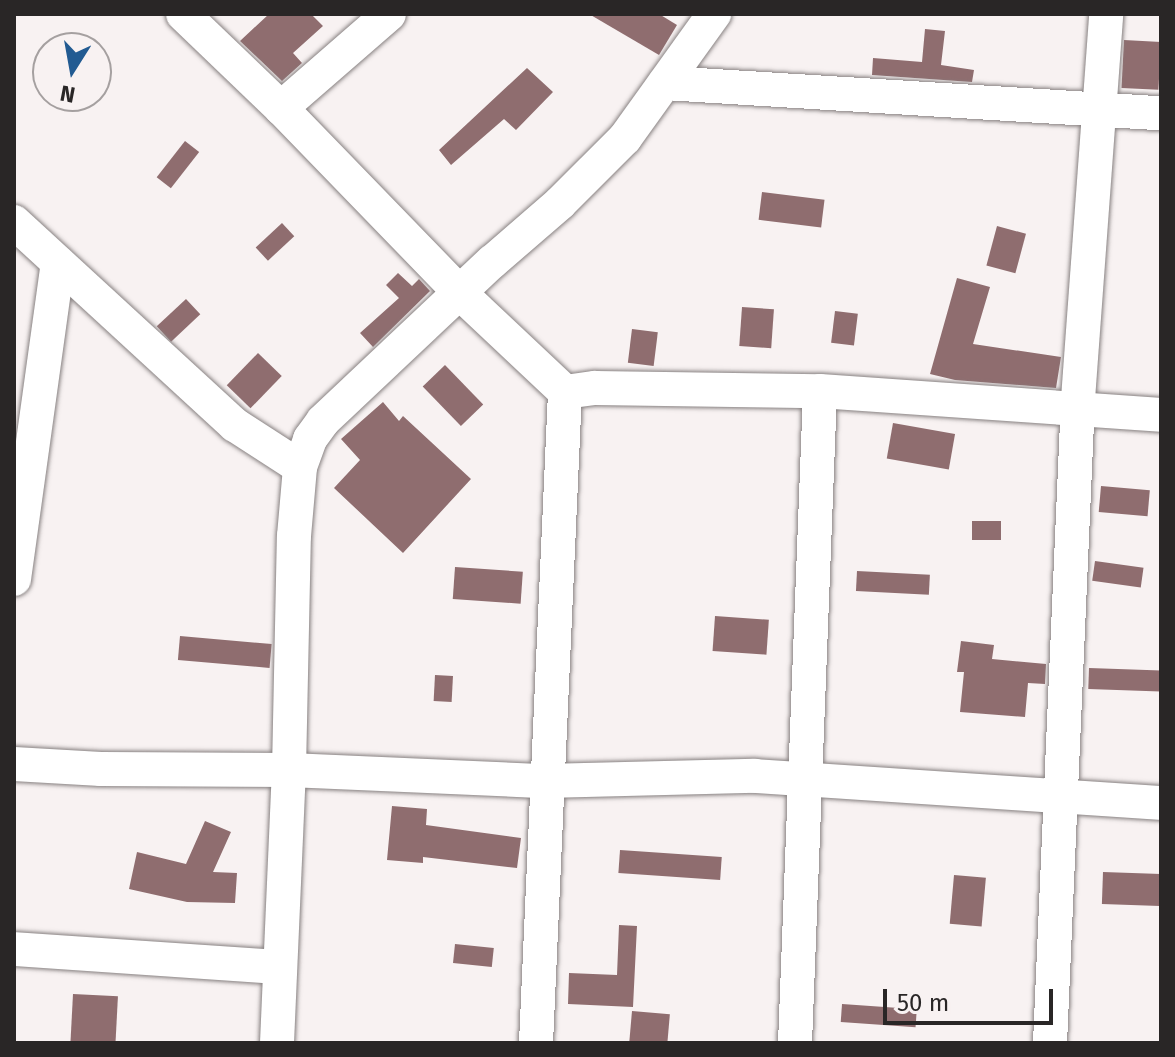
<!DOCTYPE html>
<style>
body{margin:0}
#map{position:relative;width:1175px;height:1057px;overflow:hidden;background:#f8f2f2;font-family:"Fira Sans",sans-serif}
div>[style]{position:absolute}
.building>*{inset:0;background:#8f6d6f;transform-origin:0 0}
.roads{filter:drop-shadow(0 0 2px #878181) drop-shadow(0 0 2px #878181)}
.minor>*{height:34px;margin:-17px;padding:0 17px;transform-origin:17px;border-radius:17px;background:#fff}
span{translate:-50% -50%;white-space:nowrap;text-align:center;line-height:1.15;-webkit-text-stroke:6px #f8f2f2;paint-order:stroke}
.frame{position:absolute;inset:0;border:16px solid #292626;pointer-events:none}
.north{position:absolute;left:32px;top:32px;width:80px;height:80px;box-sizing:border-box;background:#f8f2f2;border:2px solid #a5a0a0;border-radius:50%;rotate:191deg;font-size:22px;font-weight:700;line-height:32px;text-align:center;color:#292626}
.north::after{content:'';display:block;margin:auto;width:28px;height:36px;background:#225b92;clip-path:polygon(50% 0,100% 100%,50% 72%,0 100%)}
.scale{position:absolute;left:883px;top:989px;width:170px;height:36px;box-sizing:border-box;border:4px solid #292626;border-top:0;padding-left:10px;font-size:24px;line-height:28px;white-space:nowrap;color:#292626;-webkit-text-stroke:6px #f8f2f2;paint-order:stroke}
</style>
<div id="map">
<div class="building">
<i style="clip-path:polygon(269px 14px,311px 14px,323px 26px,293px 53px,302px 63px,282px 81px,240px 41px)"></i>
<i style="clip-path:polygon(589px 14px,659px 14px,677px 25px,659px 55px)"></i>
<i style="clip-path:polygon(925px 29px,945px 31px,941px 65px,974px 70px,972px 82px,872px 75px,873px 58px,922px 62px)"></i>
<i style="left:1124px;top:40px;width:37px;height:48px;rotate:3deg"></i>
<i style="clip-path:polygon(527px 68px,553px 92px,516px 130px,504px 119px,451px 165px,439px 150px)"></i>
<i style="left:185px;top:141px;width:18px;height:46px;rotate:38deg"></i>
<i style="left:762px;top:192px;width:63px;height:28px;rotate:7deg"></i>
<i style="left:282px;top:223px;width:18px;height:36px;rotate:47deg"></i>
<i style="left:997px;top:226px;width:30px;height:41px;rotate:15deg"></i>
<i style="clip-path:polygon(398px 273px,412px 286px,419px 279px,430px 291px,373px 347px,360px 333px,399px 298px,386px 285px)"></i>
<i style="clip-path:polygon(957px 278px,990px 287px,973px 344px,1061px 357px,1056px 388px,955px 380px,930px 374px)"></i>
<i style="left:186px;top:299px;width:21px;height:40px;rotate:47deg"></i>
<i style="left:742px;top:307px;width:32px;height:39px;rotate:4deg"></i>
<i style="left:835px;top:311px;width:23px;height:32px;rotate:7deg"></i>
<i style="left:632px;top:329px;width:26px;height:34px;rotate:7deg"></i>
<i style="left:258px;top:353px;width:33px;height:45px;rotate:44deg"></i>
<i style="left:445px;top:365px;width:55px;height:31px;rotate:46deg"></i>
<i style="clip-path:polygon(383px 402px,399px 421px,403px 416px,471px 479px,403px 553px,334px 488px,360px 460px,341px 439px)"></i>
<i style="left:893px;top:423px;width:63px;height:36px;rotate:10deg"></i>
<i style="left:1101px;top:486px;width:49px;height:26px;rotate:5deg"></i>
<i style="left:972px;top:521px;width:29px;height:19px"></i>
<i style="left:1095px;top:561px;width:49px;height:20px;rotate:8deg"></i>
<i style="left:455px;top:567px;width:68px;height:32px;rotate:4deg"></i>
<i style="left:857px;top:571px;width:73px;height:20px;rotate:3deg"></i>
<i style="left:715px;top:616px;width:54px;height:35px;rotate:4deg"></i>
<i style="left:180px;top:636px;width:92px;height:24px;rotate:5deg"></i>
<i style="clip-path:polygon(961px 641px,994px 645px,992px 659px,1046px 664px,1045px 684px,1028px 683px,1025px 717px,960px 712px,964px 672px,957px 672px)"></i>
<i style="left:1089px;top:668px;width:72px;height:21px;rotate:2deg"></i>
<i style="left:435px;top:675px;width:18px;height:26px;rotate:3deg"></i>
<i style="clip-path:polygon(392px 806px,427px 809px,426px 825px,521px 838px,517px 868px,423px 857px,423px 863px,387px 860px)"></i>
<i style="clip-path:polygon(205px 821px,231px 832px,213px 872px,237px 873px,235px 903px,187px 902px,129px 889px,137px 852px,186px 864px)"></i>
<i style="left:620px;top:850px;width:102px;height:23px;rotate:4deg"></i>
<i style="left:1103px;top:872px;width:58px;height:32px;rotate:2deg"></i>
<i style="left:954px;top:875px;width:32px;height:49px;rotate:5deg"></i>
<i style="clip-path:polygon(619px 925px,637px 926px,633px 1007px,568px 1004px,569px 973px,617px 975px)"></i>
<i style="left:455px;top:944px;width:39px;height:19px;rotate:6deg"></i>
<i style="left:73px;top:994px;width:45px;height:49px;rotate:3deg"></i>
<i style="left:842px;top:1004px;width:75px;height:18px;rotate:4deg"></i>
<i style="left:632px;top:1011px;width:38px;height:32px;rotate:5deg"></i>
</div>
<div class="roads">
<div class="minor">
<i style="left:183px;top:14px;width:136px;rotate:43.8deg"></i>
<i style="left:281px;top:108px;width:259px;rotate:45.9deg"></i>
<i style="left:461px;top:294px;width:143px;rotate:43.3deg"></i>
<i style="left:665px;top:83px;width:497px;rotate:3.5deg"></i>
<i style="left:281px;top:108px;width:143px;rotate:-41deg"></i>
<i style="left:14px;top:222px;width:300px;rotate:42.6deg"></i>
<i style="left:235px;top:425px;width:77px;rotate:32.9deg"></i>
<i style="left:14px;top:579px;width:319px;rotate:-82.1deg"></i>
<i style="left:14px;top:764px;width:87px;rotate:3.3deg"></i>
<i style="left:101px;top:769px;width:188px;rotate:0.3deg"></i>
<i style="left:289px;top:770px;width:256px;rotate:2.5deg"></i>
<i style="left:545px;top:781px;width:210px;rotate:-1.4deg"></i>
<i style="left:755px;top:776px;width:407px;rotate:3.8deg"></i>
<i style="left:14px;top:949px;width:266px;rotate:3.9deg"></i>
<i style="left:277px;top:1043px;width:273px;rotate:-87.5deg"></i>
<i style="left:289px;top:770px;width:234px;rotate:-88.8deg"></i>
<i style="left:294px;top:536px;width:69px;rotate:-85deg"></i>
<i style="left:300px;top:467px;width:30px;rotate:-70deg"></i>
<i style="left:310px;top:439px;width:22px;rotate:-54deg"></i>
<i style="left:323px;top:421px;width:232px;rotate:-43.3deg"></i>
<i style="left:492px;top:262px;width:90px;rotate:-40.9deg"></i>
<i style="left:560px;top:203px;width:92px;rotate:-45deg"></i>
<i style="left:625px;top:138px;width:153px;rotate:-54.3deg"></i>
<i style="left:536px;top:1043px;width:652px;rotate:-87.45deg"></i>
<i style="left:565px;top:392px;width:30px;rotate:-8deg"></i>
<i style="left:595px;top:388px;width:225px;rotate:0.8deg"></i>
<i style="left:820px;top:391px;width:342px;rotate:4deg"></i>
<i style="left:795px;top:1043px;width:652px;rotate:-87.8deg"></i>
<i style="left:1050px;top:1043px;width:645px;rotate:-87.51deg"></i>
<i style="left:1078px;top:399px;width:386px;rotate:-85.8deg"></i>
</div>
</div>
<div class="frame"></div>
<div class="north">N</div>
<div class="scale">50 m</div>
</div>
